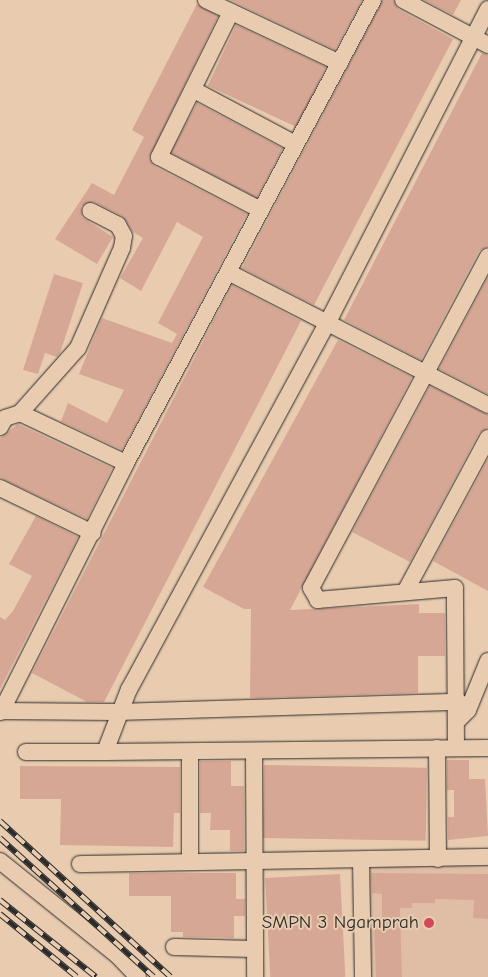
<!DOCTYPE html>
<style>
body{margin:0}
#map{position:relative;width:488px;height:977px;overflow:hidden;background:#e9ccb0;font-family:"Comic Neue",sans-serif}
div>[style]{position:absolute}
.built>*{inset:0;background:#e0bea6;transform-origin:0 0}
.building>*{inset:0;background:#d7a795;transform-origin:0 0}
.roads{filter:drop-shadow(0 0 1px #2b2b2b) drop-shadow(0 0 1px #2b2b2b)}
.minor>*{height:16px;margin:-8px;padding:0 8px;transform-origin:8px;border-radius:8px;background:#e9ccb0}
.rail>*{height:5.5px;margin-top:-2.75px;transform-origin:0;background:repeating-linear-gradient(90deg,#e9ccb0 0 11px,#2b2b2b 0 22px);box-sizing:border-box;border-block:1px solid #2b2b2b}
.dots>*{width:14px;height:14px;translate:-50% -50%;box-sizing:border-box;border:2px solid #e9ccb0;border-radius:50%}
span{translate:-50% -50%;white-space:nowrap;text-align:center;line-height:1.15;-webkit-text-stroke:4px #e9ccb0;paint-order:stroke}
.poi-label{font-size:19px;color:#2b2b2b}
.right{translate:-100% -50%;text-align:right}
</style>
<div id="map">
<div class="built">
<i style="left:488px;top:865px;width:112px;height:120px;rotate:90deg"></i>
</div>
<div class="building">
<i style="clip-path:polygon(230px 0,362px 0,335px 50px)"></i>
<i style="clip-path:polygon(383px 0,393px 0,398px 9px,453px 39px,314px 305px,242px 268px)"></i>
<i style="clip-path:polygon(424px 0,461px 0,453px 15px)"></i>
<i style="clip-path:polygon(197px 4px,218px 16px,149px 158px,154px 166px,247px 214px,122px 450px,58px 420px,61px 421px,68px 403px,107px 423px,124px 390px,79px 374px,102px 318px,172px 343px,177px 334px,158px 323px,203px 237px,177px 222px,141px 291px,120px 278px,143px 238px,133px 232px,122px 216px,94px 202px,81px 206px,82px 217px,113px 237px,97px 264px,55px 239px,92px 183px,114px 195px,144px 137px,132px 130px)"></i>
<i style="left:236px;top:25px;width:99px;height:67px;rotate:25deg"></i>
<i style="clip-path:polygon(482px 53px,488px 55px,488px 246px,479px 251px,421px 360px,344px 320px)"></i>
<i style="left:197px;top:103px;width:97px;height:56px;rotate:28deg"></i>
<i style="clip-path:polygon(54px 274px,83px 283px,60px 353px,57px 357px,45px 353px,38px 374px,23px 370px)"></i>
<i style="clip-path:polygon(488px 277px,488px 394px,439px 369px)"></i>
<i style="clip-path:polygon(232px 285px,301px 321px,104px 702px,87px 702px,32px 673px)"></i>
<i style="clip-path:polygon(338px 340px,412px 377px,290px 610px,419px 604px,419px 613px,445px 613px,445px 656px,418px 656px,418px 693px,250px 698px,251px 609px,244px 609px,203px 587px)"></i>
<i style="clip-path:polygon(430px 386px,488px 415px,488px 428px,479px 433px,410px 562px,352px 532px)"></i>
<i style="clip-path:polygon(18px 424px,112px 468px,87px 519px,0 478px,0 438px)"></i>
<i style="clip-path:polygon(488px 459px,488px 591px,433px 561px)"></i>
<i style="clip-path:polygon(36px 516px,78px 537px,0 689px,0 617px,5px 620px,13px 611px,32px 576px,9px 564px)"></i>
<i style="clip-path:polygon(447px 760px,469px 760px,469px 779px,485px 779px,488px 836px,448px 840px,448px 817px,454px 817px,454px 790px,447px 790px)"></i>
<i style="clip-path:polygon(200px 761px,231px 761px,231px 786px,244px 786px,244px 851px,230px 851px,230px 830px,210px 830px,211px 813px,200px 813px)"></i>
<i style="left:264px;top:765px;width:163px;height:73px;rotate:1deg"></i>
<i style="clip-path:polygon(20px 766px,180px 767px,180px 813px,174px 813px,173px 847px,60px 845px,61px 799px,20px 799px)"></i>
<i style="clip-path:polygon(129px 873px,236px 873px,236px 899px,245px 899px,245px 916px,234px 916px,234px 938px,183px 937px,183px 932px,171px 932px,171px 896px,129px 896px)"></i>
<i style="clip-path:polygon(371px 873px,488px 874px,488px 919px,473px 918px,474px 900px,435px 899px,435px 903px,412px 903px,412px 908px,400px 908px,402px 977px,376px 977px,374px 926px,382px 926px,382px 894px,372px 893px)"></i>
<i style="left:340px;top:874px;width:103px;height:75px;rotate:87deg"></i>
</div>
<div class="roads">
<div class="minor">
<i style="left:206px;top:0;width:148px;rotate:25.2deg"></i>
<i style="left:403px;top:0;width:96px;rotate:27.9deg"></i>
<i style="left:488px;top:9px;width:345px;rotate:117.1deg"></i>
<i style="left:331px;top:316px;width:424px;rotate:118.4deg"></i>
<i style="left:129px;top:689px;width:67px;rotate:110.9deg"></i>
<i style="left:105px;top:752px;width:383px;rotate:-0.6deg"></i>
<i style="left:231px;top:12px;width:162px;rotate:116.4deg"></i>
<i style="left:159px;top:157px;width:115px;rotate:27.5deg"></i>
<i style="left:194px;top:90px;width:115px;rotate:28.1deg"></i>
<i style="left:230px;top:273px;width:290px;rotate:27.1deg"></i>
<i style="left:20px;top:413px;width:87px;rotate:-48.3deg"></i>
<i style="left:78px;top:348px;width:109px;rotate:-66.3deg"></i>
<i style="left:122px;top:248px;width:12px;rotate:-81deg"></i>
<i style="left:124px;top:236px;width:13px;rotate:-119deg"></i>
<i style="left:118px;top:225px;width:31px;rotate:-153deg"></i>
<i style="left:0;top:427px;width:10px;rotate:-61deg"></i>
<i style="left:5px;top:418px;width:16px;rotate:-18deg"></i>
<i style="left:20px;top:413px;width:117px;rotate:25.3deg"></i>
<i style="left:0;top:488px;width:103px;rotate:25.8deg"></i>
<i style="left:405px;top:592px;width:175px;rotate:-61.7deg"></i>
<i style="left:0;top:711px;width:117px;rotate:0.5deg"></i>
<i style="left:117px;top:712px;width:342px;rotate:-1.7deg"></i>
<i style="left:1px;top:712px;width:279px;rotate:-63.3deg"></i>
<i style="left:126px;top:463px;width:525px;rotate:-61.92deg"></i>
<i style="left:458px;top:720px;width:14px;rotate:-45deg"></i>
<i style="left:468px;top:710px;width:53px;rotate:-67.8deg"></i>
<i style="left:437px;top:748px;width:111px;rotate:89.5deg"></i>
<i style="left:456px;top:748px;width:160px;rotate:-90.4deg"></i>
<i style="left:455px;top:588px;width:138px;rotate:175deg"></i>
<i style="left:318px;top:600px;width:14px;rotate:-120deg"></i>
<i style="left:311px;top:588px;width:376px;rotate:-61.9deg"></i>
<i style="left:26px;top:752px;width:79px"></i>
<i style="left:190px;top:752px;width:109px;rotate:90deg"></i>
<i style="left:254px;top:752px;width:225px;rotate:89.7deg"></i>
<i style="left:361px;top:860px;width:117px;rotate:89deg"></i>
<i style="left:0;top:861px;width:150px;rotate:38.8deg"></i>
<i style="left:117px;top:955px;width:30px;rotate:46deg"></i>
<i style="left:80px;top:864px;width:408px;rotate:-1deg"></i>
<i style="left:174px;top:947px;width:81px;rotate:1.4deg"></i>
</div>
</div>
<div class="rail">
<i style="left:0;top:821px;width:231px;rotate:42.4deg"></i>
<i style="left:0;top:838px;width:207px;rotate:42.1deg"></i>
<i style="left:0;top:900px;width:123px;rotate:38.7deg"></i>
<i style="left:0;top:914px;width:99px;rotate:39.3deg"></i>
</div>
<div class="dots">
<i style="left:429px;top:923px;background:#d1495b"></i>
</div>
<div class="poi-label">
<span class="right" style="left:419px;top:923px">SMPN 3 Ngamprah</span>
</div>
</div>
